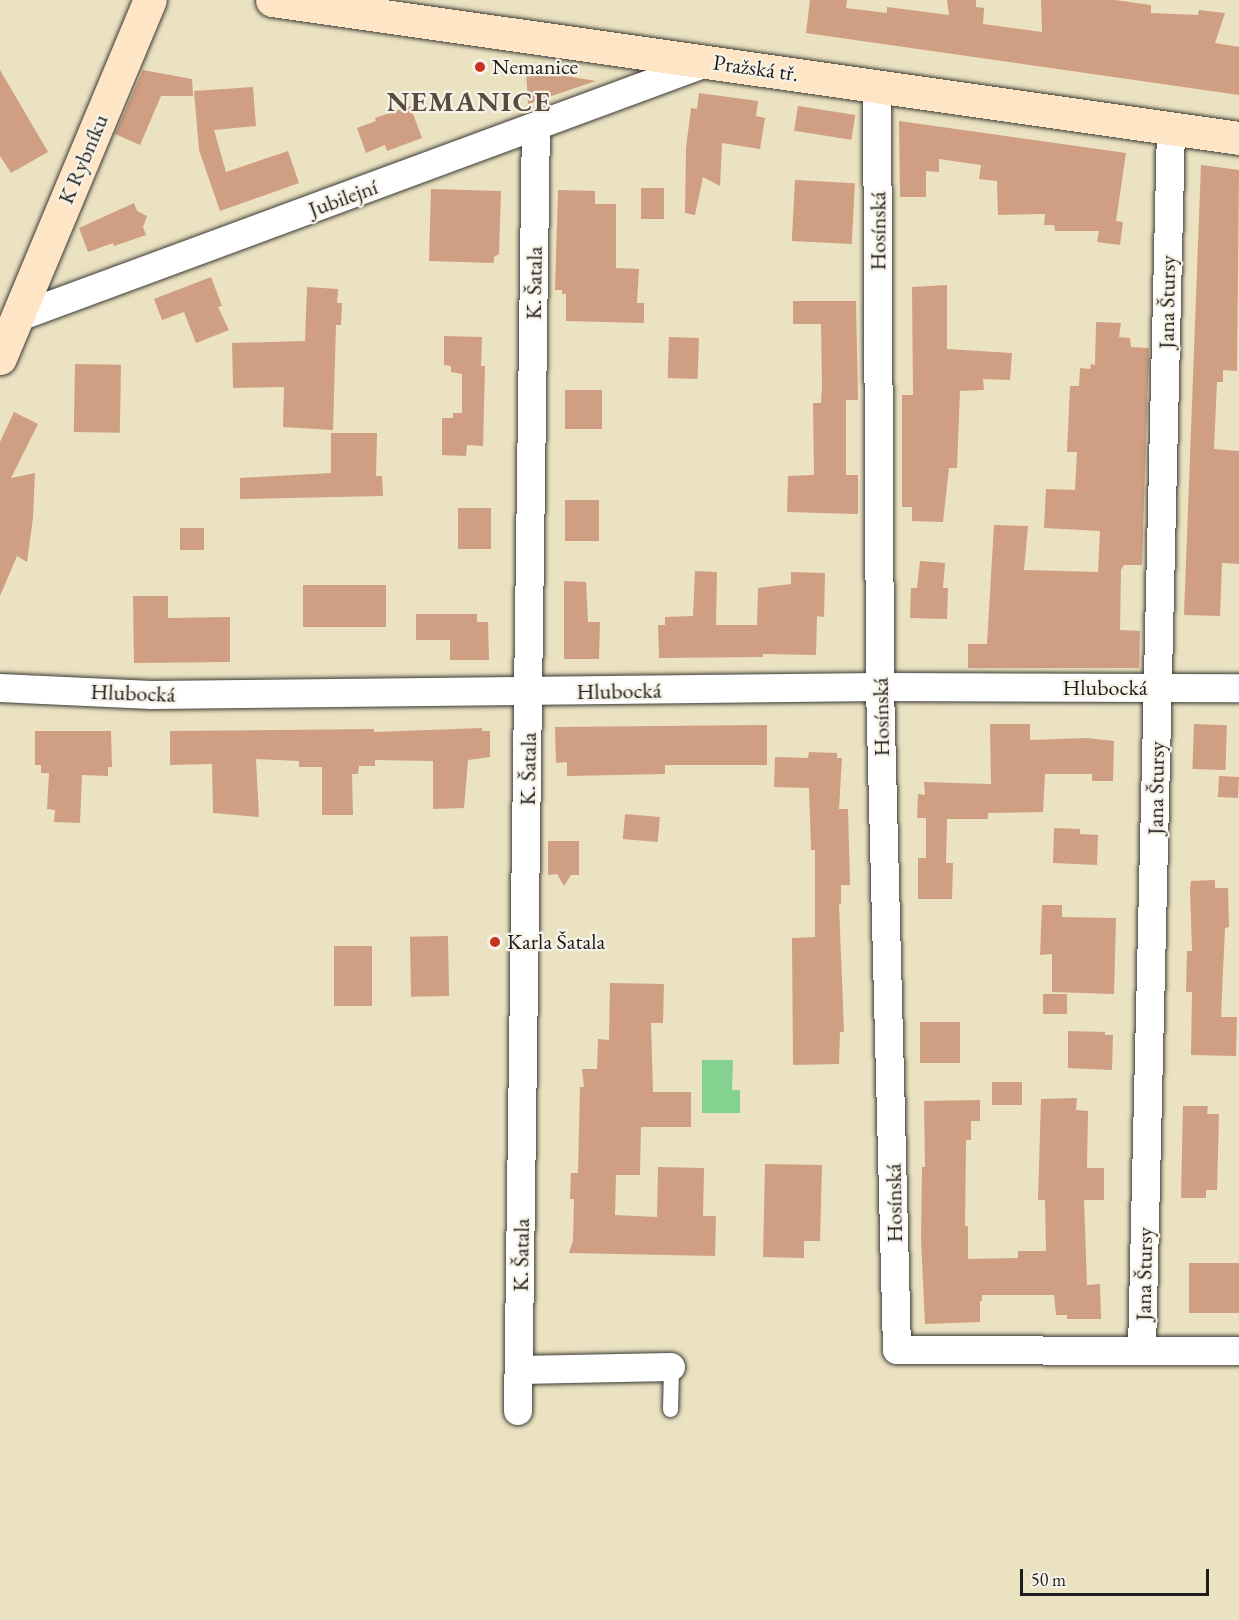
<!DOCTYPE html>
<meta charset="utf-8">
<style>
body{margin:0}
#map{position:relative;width:1239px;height:1620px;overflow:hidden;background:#ebe2c2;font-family:"EB Garamond",serif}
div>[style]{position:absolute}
.green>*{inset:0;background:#84d190}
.building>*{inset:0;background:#cf9e83;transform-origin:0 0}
.roads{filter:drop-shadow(0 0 2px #3b3a35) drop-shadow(0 0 2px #3b3a35)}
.lane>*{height:15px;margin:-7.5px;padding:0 7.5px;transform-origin:7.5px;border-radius:7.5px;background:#fff}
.street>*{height:28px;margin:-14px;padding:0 14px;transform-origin:14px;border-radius:14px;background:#fff}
.secondary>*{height:33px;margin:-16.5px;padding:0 16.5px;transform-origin:16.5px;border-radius:16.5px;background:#fee5c5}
.dots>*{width:16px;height:16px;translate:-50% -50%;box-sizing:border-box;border:3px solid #f7f3e8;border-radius:50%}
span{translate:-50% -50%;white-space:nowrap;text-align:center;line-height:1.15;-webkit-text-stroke:4.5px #f7f3e8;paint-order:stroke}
.poi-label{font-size:22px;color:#1c1c1c}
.left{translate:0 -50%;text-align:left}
.street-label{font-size:22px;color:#1c1c1c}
.district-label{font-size:28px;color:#5b4a40;font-weight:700;letter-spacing:1.5px}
.scale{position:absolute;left:1020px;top:1569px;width:189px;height:27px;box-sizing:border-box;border:3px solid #1c1c1c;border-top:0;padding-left:8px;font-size:18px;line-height:21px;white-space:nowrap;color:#1c1c1c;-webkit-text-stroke:4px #f7f3e8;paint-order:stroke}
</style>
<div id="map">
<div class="green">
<i style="clip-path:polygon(702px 1060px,733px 1060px,732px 1090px,740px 1090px,740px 1113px,702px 1113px)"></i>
</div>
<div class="building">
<i style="clip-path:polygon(810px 0,847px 0,846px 8px,887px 13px,887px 7px,949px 15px,947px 0,976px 0,976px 7px,984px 8px,983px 24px,1042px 32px,1041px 0,1115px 0,1151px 5px,1151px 13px,1198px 15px,1199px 10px,1225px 13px,1215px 43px,1239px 47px,1239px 95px,806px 33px)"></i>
<i style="clip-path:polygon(0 70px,48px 152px,11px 173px,0 156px)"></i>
<i style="clip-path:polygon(143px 70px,192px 79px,193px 96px,161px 96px,140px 145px,115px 134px)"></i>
<i style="clip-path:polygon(526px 70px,554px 74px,596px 81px,528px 104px)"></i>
<i style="clip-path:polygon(253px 87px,256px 126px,214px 130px,226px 172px,288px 151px,299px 183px,220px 211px,199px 150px,194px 91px)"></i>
<i style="clip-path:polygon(699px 93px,758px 101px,756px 116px,765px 118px,760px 149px,722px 143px,720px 186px,703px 177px,695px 215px,685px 213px,686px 148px,691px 108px,697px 109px)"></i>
<i style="clip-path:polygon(410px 106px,422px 138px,387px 151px,385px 145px,366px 153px,357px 128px,376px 121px,375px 118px)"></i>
<i style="left:798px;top:106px;width:58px;height:25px;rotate:9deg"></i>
<i style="clip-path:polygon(899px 121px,1126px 153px,1116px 221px,1123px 222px,1120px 245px,1097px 242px,1099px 231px,1055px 231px,1054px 225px,1044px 225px,1045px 214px,998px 215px,997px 181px,979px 179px,981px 165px,939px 159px,939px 172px,926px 171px,926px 197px,900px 197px)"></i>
<i style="clip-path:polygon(1201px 165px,1239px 170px,1237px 371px,1223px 370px,1223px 382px,1217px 382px,1214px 449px,1239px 451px,1239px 564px,1222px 563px,1220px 616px,1184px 615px)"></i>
<i style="left:795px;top:180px;width:60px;height:61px;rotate:3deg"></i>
<i style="left:641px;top:188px;width:23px;height:31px"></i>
<i style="clip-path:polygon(431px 189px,501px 191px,499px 254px,494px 257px,494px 263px,429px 261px)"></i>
<i style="clip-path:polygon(558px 190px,595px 191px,595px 204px,616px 204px,616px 268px,639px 269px,637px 303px,644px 303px,644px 323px,566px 321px,566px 294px,562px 294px,562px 290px,555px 290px)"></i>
<i style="clip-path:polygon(134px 203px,137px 211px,147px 216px,143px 227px,146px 235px,114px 246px,113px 243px,88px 252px,79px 228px)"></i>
<i style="clip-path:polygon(211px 277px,222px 306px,218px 307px,229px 330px,196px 343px,184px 312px,162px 320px,154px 299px)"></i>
<i style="clip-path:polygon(947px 285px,947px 349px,1012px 353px,1010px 380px,983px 379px,984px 390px,960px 391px,957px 468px,949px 468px,943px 522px,912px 521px,912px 507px,902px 507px,902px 395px,913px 395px,912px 287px)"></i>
<i style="clip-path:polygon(307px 287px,338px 289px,337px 303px,342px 303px,341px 325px,336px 325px,333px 430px,283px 427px,284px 387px,233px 388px,232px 343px,305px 341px)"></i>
<i style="clip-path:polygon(793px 301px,856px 301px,858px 400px,846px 400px,846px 475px,858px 475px,858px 514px,787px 512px,788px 476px,814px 475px,813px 403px,821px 403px,822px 387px,821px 324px,793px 324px)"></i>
<i style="clip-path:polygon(1096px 322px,1121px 323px,1119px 337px,1130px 338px,1131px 347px,1149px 348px,1142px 565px,1124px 565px,1121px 570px,1120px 630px,1140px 631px,1139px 668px,968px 668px,968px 644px,987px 644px,994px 525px,1028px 526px,1024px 570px,1098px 572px,1100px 531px,1044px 528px,1046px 489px,1075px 490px,1077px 452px,1067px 452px,1070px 386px,1079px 386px,1080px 368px,1090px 369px,1091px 364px,1095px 365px)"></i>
<i style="clip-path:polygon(444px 336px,482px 337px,481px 366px,485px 366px,483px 446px,467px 445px,466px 456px,442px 455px,442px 418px,453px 418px,453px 413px,462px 413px,462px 374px,451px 372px,451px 366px,444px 365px)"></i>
<i style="left:669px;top:337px;width:30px;height:41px;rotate:2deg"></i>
<i style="left:75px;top:364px;width:46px;height:68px;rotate:1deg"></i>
<i style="left:565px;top:390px;width:37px;height:39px"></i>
<i style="clip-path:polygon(14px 412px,38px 424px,11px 478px,35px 473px,33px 518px,27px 562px,17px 556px,0 596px,0 442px)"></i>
<i style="clip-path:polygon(331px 433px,377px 433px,376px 476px,382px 476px,383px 496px,240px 499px,240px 478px,331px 473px)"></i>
<i style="left:565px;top:500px;width:34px;height:41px"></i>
<i style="left:458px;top:508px;width:33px;height:41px"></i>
<i style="left:180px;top:528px;width:24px;height:22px"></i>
<i style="clip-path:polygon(920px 561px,945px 563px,943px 588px,948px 588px,947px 619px,910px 618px,911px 588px,917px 588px)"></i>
<i style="clip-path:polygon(695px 571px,717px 572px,716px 625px,757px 625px,758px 588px,791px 584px,791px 572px,825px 573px,824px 617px,817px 616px,816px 655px,763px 654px,763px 657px,659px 658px,658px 625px,665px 625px,665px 617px,693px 616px)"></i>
<i style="clip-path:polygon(564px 581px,586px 582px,588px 622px,600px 622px,599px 659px,564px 659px)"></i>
<i style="left:303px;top:585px;width:83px;height:42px"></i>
<i style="clip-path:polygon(133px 596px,168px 596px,168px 618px,230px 617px,230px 662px,134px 663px)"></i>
<i style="clip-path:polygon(416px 614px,477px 614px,477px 622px,488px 622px,489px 660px,450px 660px,450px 640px,416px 640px)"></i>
<i style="clip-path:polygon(990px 724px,1030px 724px,1030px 740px,1087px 738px,1114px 741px,1113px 781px,1092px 781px,1092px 774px,1045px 774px,1043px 812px,988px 813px,988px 819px,947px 819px,946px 863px,953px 863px,952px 899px,918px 899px,918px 858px,926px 858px,926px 818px,917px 818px,918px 794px,925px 795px,924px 782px,991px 784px)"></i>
<i style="left:1194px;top:724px;width:33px;height:45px;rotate:2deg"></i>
<i style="clip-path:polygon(767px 725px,767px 765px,665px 765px,665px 774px,567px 776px,567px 762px,556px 763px,555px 727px)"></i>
<i style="clip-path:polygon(482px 728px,482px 731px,490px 731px,490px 757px,468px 760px,464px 808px,433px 809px,433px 761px,375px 760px,375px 766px,359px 766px,358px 774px,352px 774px,353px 815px,322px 815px,322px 767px,299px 767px,299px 761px,256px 759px,259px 817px,213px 813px,212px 764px,170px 765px,170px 731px,374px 729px,374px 732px)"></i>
<i style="clip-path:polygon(35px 731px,111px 731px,112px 767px,108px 767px,108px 776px,82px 775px,80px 823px,54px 822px,55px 810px,47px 809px,49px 773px,41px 773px,41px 765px,35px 765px)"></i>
<i style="clip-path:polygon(809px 752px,837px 753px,837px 758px,842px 758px,839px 809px,848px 809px,850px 885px,841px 885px,841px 904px,839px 904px,844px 1032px,840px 1032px,839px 1064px,793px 1065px,792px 938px,815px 937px,815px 850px,811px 850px,809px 788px,774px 787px,775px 757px,808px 758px)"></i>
<i style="left:1219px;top:776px;width:20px;height:21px;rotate:3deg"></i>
<i style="left:625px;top:814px;width:35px;height:25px;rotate:5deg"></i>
<i style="clip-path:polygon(1054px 828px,1080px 829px,1080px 834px,1098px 835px,1097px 865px,1053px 863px)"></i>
<i style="clip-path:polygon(548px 841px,579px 841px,579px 875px,571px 875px,564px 886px,557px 874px,548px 875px)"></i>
<i style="clip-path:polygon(1215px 880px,1215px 888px,1228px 888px,1229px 927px,1225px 928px,1221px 1017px,1237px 1017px,1236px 1056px,1191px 1055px,1192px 992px,1186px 992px,1187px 951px,1192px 951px,1190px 889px,1191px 881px)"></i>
<i style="clip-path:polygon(1042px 905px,1062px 905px,1062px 917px,1116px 918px,1114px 994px,1052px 992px,1052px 954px,1040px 955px)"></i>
<i style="left:448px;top:936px;width:60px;height:38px;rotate:89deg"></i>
<i style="left:334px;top:946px;width:38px;height:60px"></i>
<i style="clip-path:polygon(610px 983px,664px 984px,663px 1023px,651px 1023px,653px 1092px,691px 1092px,691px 1127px,641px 1127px,640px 1175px,616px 1175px,615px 1215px,657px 1217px,658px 1167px,704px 1168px,703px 1216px,716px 1216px,715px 1256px,569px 1253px,573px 1240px,574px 1199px,570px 1199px,571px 1173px,578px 1173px,580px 1087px,584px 1087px,582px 1069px,597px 1069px,598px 1039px,609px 1040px)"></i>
<i style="left:1043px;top:994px;width:24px;height:20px"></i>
<i style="left:920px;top:1022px;width:40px;height:41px"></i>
<i style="clip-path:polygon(1068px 1031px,1105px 1032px,1105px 1035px,1113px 1035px,1112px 1070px,1068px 1068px)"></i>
<i style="left:992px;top:1082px;width:30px;height:23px"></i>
<i style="clip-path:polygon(1077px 1098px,1076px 1110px,1088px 1111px,1087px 1168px,1104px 1168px,1104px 1200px,1084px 1200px,1087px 1285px,1100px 1284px,1101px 1319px,1067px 1319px,1067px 1315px,1056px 1315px,1054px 1295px,982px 1295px,982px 1301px,980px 1301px,980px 1322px,925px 1324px,921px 1239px,922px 1167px,925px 1167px,924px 1101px,980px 1100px,980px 1121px,971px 1121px,971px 1140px,966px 1140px,965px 1226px,968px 1226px,968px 1259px,1018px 1258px,1018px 1251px,1046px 1251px,1045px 1200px,1038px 1200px,1041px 1099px)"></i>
<i style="clip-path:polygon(1183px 1106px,1208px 1106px,1207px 1114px,1219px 1114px,1217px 1190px,1206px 1190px,1206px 1198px,1181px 1198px)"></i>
<i style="clip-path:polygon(765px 1164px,822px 1165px,820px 1241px,804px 1241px,804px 1258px,763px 1257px)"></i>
<i style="left:1189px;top:1263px;width:50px;height:50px"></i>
</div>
<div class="roads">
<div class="lane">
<i style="left:670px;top:1409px;width:42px;rotate:-88.6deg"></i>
</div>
<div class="street">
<i style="left:877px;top:85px;width:602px;rotate:89.71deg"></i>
<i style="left:880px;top:687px;width:663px;rotate:88.53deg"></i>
<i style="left:897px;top:1350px;width:342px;rotate:0.2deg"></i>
<i style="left:16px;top:318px;width:739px;rotate:-20.27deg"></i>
<i style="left:0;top:688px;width:152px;rotate:2.6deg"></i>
<i style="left:152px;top:695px;width:728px;rotate:-0.63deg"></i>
<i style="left:880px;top:687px;width:359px;rotate:0.2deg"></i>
<i style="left:1142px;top:1350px;width:1222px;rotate:-88.64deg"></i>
<i style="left:519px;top:1370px;width:152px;rotate:-1.1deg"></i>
<i style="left:518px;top:1411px;width:1283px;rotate:-89.2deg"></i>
</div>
<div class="secondary">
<i style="left:272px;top:0;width:977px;rotate:8.12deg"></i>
<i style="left:0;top:358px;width:388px;rotate:-67.3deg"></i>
</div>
</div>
<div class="dots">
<i style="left:480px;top:67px;background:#c8321e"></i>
<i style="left:495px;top:942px;background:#c8321e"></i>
</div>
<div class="poi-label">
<span class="left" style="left:492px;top:67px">Nemanice</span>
<span class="left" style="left:507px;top:942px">Karla Šatala</span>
</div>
<div class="street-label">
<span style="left:756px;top:68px;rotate:8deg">Pražská tř.</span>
<span style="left:83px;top:159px;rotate:-67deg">K Rybníku</span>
<span style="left:343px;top:198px;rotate:-20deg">Jubilejní</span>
<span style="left:878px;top:231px;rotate:-90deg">Hosínská</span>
<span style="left:534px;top:283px;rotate:-89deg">K. Šatala</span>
<span style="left:1167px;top:302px;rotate:-89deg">Jana Štursy</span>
<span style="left:1105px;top:688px">Hlubocká</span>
<span style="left:619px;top:691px;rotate:-1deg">Hlubocká</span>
<span style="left:133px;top:693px;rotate:2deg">Hlubocká</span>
<span style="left:881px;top:717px;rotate:-91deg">Hosínská</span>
<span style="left:528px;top:769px;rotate:-89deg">K. Šatala</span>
<span style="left:1156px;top:788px;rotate:-89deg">Jana Štursy</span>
<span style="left:894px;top:1203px;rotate:-91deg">Hosínská</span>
<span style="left:521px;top:1255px;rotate:-89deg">K. Šatala</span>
<span style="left:1144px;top:1274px;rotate:-89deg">Jana Štursy</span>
</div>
<div class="district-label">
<span style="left:469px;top:101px">NEMANICE</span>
</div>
<div class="scale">50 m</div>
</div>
